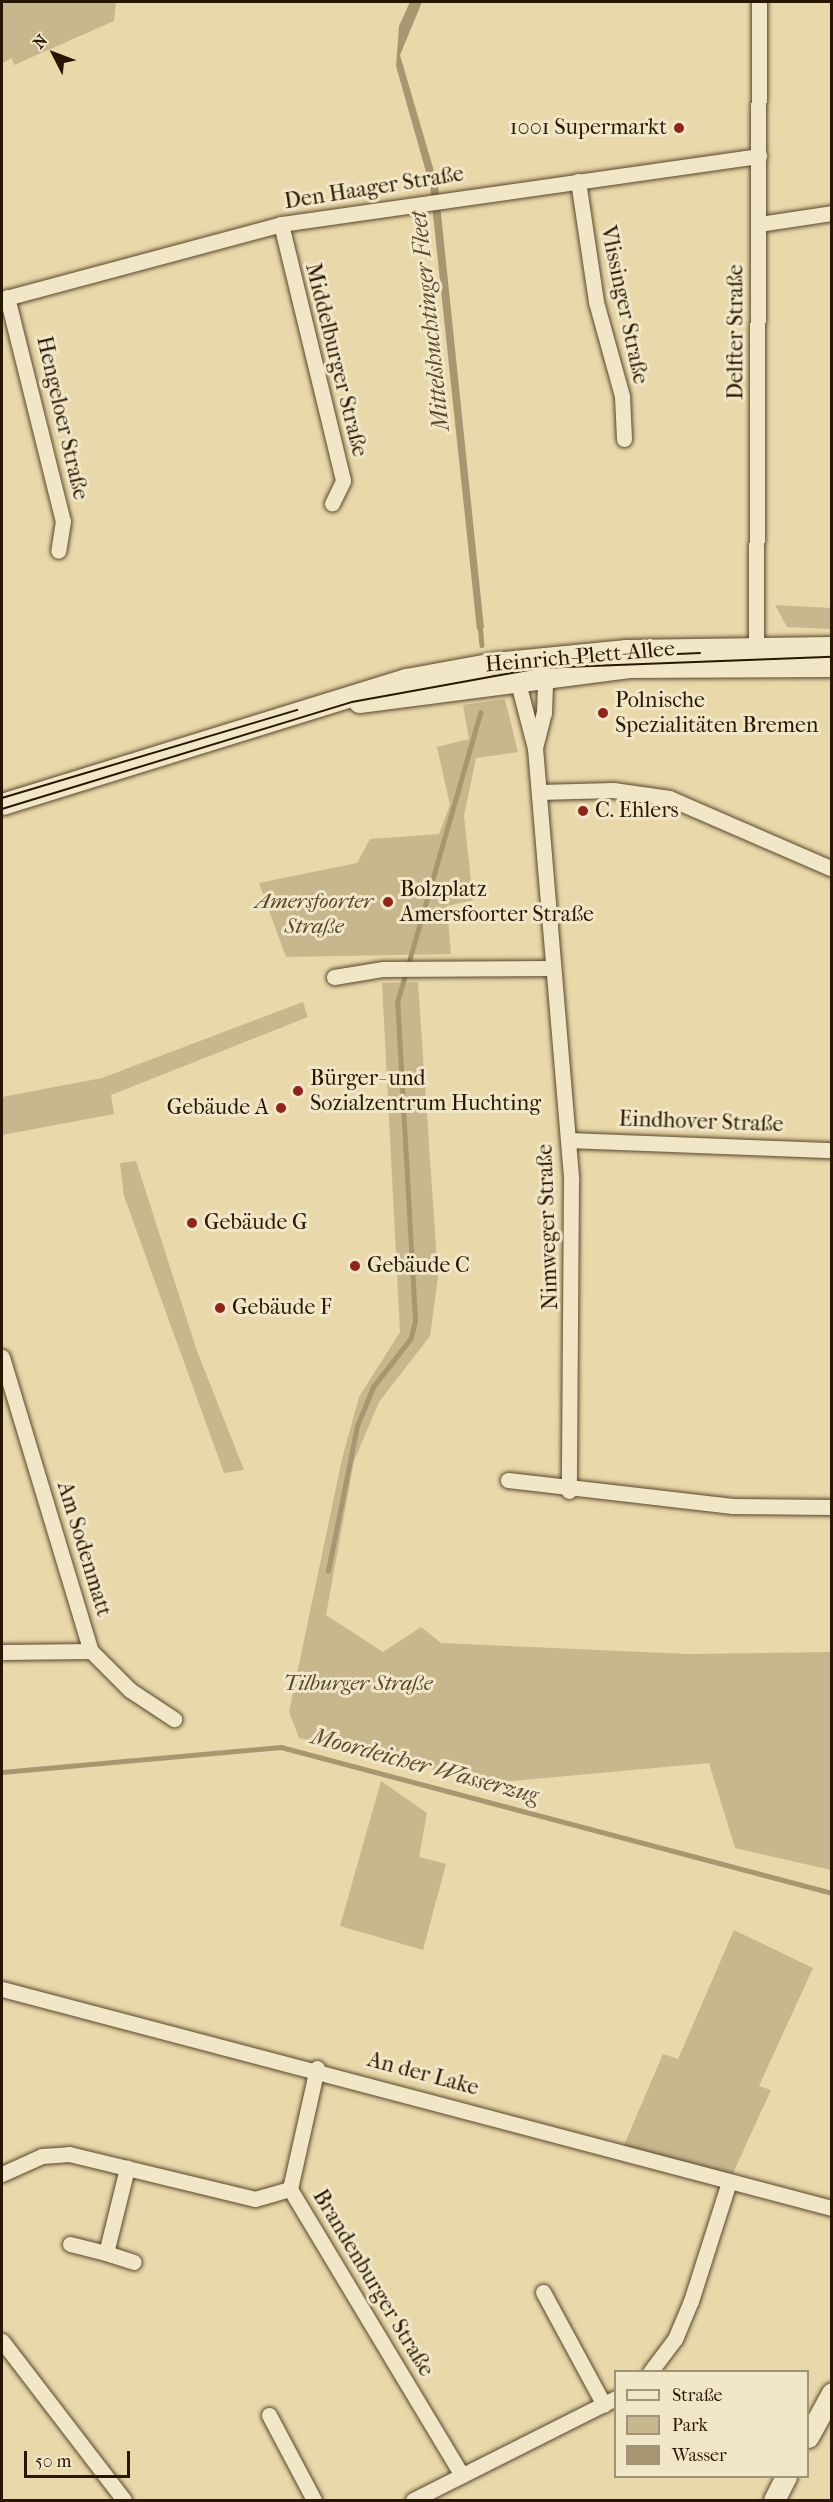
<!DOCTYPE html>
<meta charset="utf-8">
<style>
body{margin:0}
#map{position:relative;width:833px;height:2502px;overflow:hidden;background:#e9d8a9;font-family:"IM FELL French Canon",serif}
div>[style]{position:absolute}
.green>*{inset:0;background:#c8b78d}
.water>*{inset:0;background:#a79670}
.stream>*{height:4.5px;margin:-2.25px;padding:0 2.25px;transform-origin:2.25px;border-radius:2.25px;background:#a79670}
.roads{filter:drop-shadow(0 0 2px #58472c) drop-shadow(0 0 2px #58472c)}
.street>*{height:15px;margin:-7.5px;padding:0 7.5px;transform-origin:7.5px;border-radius:7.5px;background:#f1e6c7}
.secondary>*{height:21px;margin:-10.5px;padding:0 10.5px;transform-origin:10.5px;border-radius:10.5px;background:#f1e6c7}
.tram>*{height:1.5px;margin:-0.75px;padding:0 0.75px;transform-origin:0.75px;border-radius:0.75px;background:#271702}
.dots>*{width:16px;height:16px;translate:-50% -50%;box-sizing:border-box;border:3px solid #f1e6c7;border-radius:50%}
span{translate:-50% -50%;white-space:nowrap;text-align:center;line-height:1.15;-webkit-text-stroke:6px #f1e6c7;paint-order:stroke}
.poi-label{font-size:22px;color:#271702}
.right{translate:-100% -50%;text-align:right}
.left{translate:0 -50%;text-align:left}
.street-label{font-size:22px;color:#271702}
.park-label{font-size:22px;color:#57472c;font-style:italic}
.water-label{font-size:24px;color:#5a4a2e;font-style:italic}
.frame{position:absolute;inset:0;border:3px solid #271702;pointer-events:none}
.legend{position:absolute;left:614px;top:2370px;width:195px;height:108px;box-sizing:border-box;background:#f1e6c7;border:2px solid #a09378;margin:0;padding:8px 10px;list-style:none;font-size:18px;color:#271702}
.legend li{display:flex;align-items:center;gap:12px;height:30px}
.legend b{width:30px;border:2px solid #a09378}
.north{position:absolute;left:24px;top:24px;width:60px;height:60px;-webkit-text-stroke:4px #f1e6c7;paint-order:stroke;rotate:312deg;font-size:16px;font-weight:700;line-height:24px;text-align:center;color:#271702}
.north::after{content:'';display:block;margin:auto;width:21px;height:27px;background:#271702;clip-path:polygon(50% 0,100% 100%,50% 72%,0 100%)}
.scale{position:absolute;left:24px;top:2451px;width:106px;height:27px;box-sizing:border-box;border:3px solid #271702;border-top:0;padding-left:8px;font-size:18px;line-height:21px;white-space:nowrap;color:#271702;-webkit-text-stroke:4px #f1e6c7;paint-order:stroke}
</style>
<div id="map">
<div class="green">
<i style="clip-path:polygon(2px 2px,116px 2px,114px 21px,14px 65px,12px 58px,2px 63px)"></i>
<i style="clip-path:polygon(775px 605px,831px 608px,831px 629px,787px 627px)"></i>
<i style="clip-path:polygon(505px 699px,518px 752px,476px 758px,464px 816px,473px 900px,447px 906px,451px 954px,286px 957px,259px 883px,357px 863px,370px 839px,439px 834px,450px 805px,437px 747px,469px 739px,463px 705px)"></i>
<i style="clip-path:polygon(418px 982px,438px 1277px,430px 1336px,379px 1402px,354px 1461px,326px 1615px,383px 1652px,421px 1627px,441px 1643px,688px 1654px,831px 1652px,831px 1870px,735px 1848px,709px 1763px,490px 1783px,299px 1738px,289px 1712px,342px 1459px,359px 1397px,400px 1332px,382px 983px)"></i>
<i style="clip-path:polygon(303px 1002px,308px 1017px,111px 1095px,114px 1114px,2px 1135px,2px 1097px,102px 1078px)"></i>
<i style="clip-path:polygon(136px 1161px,197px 1351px,244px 1470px,224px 1473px,124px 1196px,120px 1163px)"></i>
<i style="clip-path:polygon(381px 1781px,427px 1813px,419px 1857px,446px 1864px,423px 1950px,340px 1926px)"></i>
<i style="clip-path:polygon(734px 1930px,813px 1968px,759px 2086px,771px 2090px,729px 2182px,621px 2152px,663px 2054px,678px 2059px)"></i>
</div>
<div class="water">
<i style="clip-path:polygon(410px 2px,422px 2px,400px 55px,438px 185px,484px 628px,477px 630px,430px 186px,396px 66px,399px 26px)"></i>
</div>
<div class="stream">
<i style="left:480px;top:623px;width:22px;rotate:85deg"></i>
<i style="left:328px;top:1571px;width:148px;rotate:-78.7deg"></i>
<i style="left:357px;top:1426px;width:42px;rotate:-67.7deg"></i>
<i style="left:373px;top:1387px;width:62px;rotate:-52.2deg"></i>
<i style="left:411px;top:1338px;width:18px;rotate:-77deg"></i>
<i style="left:415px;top:1320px;width:318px;rotate:-93.2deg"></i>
<i style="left:397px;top:1003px;width:302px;rotate:-74deg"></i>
<i style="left:2px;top:1772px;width:280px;rotate:-5.1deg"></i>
<i style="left:281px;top:1747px;width:570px;rotate:14.84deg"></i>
</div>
<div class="roads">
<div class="street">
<i style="left:578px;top:181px;width:122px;rotate:81.5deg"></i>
<i style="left:596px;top:302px;width:98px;rotate:74.5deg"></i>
<i style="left:622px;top:396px;width:43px;rotate:87.3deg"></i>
<i style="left:281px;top:224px;width:264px;rotate:76.4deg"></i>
<i style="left:343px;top:481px;width:25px;rotate:116deg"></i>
<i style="left:759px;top:224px;width:74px;rotate:-8.6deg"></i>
<i style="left:7px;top:297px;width:231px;rotate:76deg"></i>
<i style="left:63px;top:521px;width:30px;rotate:99deg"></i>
<i style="left:2px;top:299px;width:289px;rotate:-15deg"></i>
<i style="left:281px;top:224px;width:483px;rotate:-8.1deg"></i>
<i style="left:756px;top:657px;width:655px;rotate:-89.74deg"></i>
<i style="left:521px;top:673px;width:7px;rotate:124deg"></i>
<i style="left:517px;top:679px;width:71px;rotate:75.4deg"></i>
<i style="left:535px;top:748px;width:434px;rotate:85.2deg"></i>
<i style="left:571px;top:1181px;width:310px;rotate:90.4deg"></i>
<i style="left:535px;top:748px;width:36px;rotate:-76deg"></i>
<i style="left:544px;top:713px;width:37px;rotate:-88deg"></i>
<i style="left:545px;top:676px;width:8px;rotate:-130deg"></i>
<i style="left:539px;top:792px;width:74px;rotate:-1.5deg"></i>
<i style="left:613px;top:790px;width:57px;rotate:8.1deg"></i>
<i style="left:669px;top:798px;width:178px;rotate:23.5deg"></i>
<i style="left:334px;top:977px;width:50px;rotate:-9.3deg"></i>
<i style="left:383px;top:969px;width:169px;rotate:-0.3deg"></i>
<i style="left:569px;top:1140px;width:263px;rotate:2.2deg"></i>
<i style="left:2px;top:1357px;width:307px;rotate:73.2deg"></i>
<i style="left:91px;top:1651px;width:55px;rotate:45deg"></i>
<i style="left:130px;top:1690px;width:53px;rotate:33.4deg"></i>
<i style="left:508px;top:1480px;width:226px;rotate:6.6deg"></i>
<i style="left:733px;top:1506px;width:99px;rotate:0.6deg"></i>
<i style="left:2px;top:1652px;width:89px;rotate:-0.6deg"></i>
<i style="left:2px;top:1989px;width:858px;rotate:14.78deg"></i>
<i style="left:317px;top:2068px;width:124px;rotate:102.6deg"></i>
<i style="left:290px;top:2189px;width:334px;rotate:59deg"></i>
<i style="left:2px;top:2174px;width:44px;rotate:-24.2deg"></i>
<i style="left:42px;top:2156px;width:27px;rotate:-4deg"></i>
<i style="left:69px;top:2154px;width:191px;rotate:13.6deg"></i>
<i style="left:255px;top:2199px;width:36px;rotate:-16deg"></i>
<i style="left:70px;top:2244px;width:37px;rotate:14deg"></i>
<i style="left:106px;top:2253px;width:88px;rotate:-76.1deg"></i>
<i style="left:106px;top:2253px;width:29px;rotate:18deg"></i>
<i style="left:543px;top:2292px;width:128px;rotate:61.6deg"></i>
<i style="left:2px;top:2341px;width:200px;rotate:52.5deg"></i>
<i style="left:650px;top:2372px;width:41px;rotate:-52.9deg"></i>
<i style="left:675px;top:2339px;width:41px;rotate:-67.2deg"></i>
<i style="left:691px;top:2301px;width:125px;rotate:-72.3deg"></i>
<i style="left:269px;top:2415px;width:96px;rotate:62.1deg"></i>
<i style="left:413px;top:2500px;width:227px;rotate:-26.7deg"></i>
</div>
<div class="secondary">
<i style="left:359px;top:702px;width:270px;rotate:-7.4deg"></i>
<i style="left:627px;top:667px;width:205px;rotate:-0.3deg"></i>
<i style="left:2px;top:804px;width:423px;rotate:-17.2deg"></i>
<i style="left:406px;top:679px;width:89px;rotate:-10.3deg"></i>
<i style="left:494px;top:663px;width:133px;rotate:-5.6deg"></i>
<i style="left:626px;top:650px;width:206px;rotate:-0.8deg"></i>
<i style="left:808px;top:2437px;width:50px;rotate:-61.4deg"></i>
<i style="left:774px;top:2500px;width:27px;rotate:-63deg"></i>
</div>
</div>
<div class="tram">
<i style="left:580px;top:658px;width:120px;rotate:-2.4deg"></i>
<i style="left:2px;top:798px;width:308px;rotate:-16.6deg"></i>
<i style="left:2px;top:809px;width:366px;rotate:-17deg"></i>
<i style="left:352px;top:702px;width:190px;rotate:-10.3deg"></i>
<i style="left:539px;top:668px;width:293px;rotate:-2.2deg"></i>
</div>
<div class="dots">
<i style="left:679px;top:128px;background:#8f2418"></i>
<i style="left:603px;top:713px;background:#8f2418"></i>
<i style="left:583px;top:811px;background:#8f2418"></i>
<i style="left:388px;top:902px;background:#8f2418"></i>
<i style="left:298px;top:1091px;background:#8f2418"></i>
<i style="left:281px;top:1108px;background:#8f2418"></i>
<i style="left:192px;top:1223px;background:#8f2418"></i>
<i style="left:355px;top:1266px;background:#8f2418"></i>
<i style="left:220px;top:1308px;background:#8f2418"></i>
</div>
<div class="poi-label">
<span class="right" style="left:667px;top:128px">1001 Supermarkt</span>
<span class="left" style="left:615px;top:713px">Polnische<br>Spezialitäten Bremen</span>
<span class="left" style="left:595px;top:811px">C. Ehlers</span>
<span class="left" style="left:400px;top:902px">Bolzplatz<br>Amersfoorter Straße</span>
<span class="left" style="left:310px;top:1091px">Bürger- und<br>Sozialzentrum Huchting</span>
<span class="right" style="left:269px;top:1108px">Gebäude A</span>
<span class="left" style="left:204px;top:1223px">Gebäude G</span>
<span class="left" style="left:367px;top:1266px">Gebäude C</span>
<span class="left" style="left:232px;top:1308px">Gebäude F</span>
</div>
<div class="street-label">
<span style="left:374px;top:188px;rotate:-9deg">Den Haager Straße</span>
<span style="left:624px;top:305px;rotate:78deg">Vlissinger Straße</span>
<span style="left:736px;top:332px;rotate:-90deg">Delfter Straße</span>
<span style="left:336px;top:360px;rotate:76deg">Middelburger Straße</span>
<span style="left:62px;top:418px;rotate:77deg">Hengeloer Straße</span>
<span style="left:580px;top:657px;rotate:-5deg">Heinrich-Plett-Allee</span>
<span style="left:701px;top:1122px;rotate:2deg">Eindhover Straße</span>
<span style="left:548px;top:1227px;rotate:-92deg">Nimweger Straße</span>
<span style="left:84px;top:1549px;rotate:73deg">Am Sodenmatt</span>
<span style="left:423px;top:2074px;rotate:15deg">An der Lake</span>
<span style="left:373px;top:2283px;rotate:59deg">Brandenburger Straße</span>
</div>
<div class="park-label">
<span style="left:314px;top:914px">Amersfoorter<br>Straße</span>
<span style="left:358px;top:1684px">Tilburger Straße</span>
</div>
<div class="water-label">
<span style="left:430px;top:321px;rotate:-96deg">Mittelshuchtinger Fleet</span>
<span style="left:425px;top:1766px;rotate:15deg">Moordeicher Wasserzug</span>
</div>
<div class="frame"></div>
<ul class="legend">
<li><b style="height:8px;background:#f1e6c7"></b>Straße</li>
<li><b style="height:16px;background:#c8b78d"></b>Park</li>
<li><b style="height:16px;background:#a79670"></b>Wasser</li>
</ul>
<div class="north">N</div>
<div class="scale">50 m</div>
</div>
